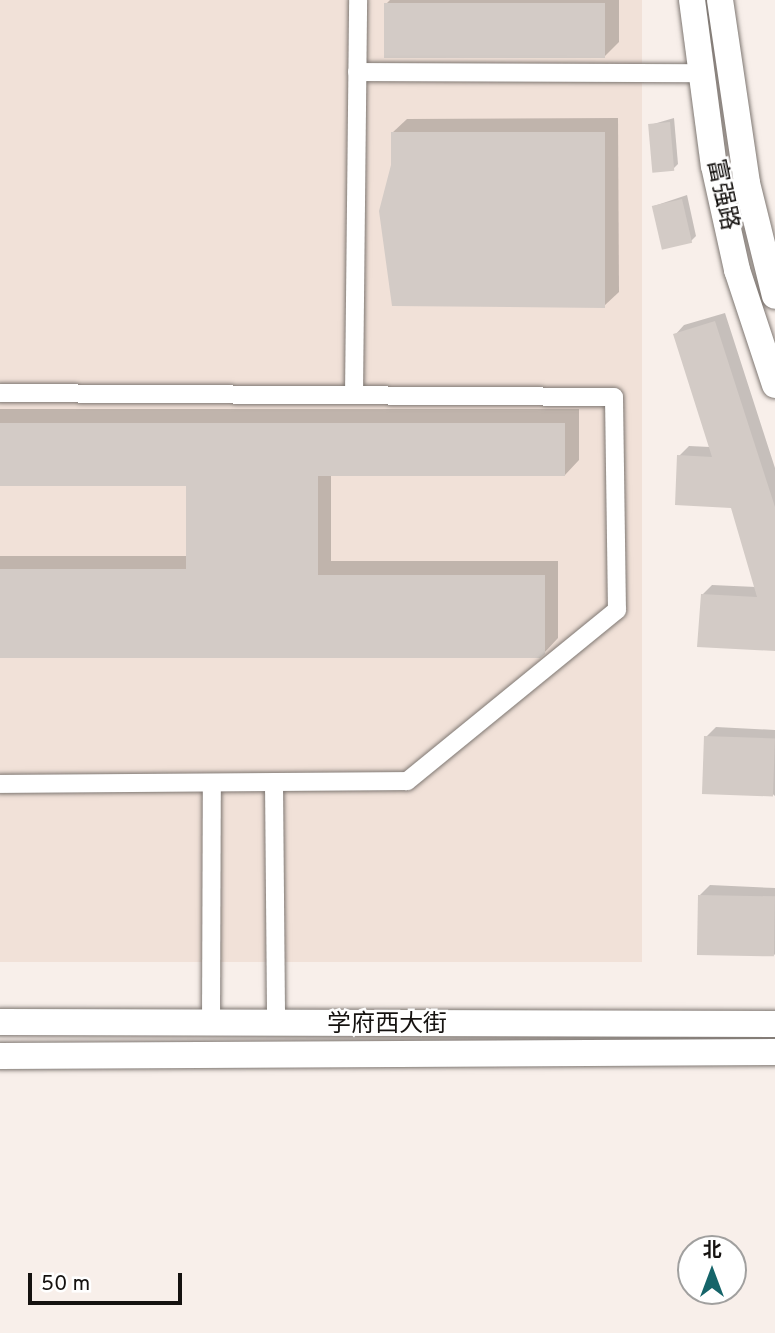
<!DOCTYPE html>
<meta charset="utf-8">
<style>
body{margin:0}
#map{position:relative;width:775px;height:1333px;overflow:hidden;background:#f8efea;font-family:Overpass,"Noto Sans SC",sans-serif}
div>[style]{position:absolute}
.built>*{inset:0;background:#f1e1d8;transform-origin:0 0}
.shadow>*{inset:0;background:#0003}
.building>*{inset:0;background:#d3cbc6;transform-origin:0 0}
.roads{filter:drop-shadow(0 0 2px #7e7772) drop-shadow(0 0 2px #7e7772)}
.minor>*{height:18px;margin:-9px;padding:0 9px;transform-origin:9px;border-radius:9px;background:#fff}
.secondary>*{height:26px;margin:-13px;padding:0 13px;transform-origin:13px;border-radius:13px;background:#fff}
span{translate:-50% -50%;white-space:nowrap;text-align:center;line-height:1.15;-webkit-text-stroke:5px #fff;paint-order:stroke}
.street-label{font-size:24px;color:#151210}
.north{position:absolute;left:677px;top:1235px;width:70px;height:70px;box-sizing:border-box;background:#fff;border:2px solid #a1a09f;border-radius:50%;rotate:0deg;font-size:19px;font-weight:700;line-height:28px;text-align:center;color:#151210}
.north::after{content:'';display:block;margin:auto;width:24px;height:32px;background:#156469;clip-path:polygon(50% 0,100% 100%,50% 72%,0 100%)}
.scale{position:absolute;left:28px;top:1273px;width:154px;height:32px;box-sizing:border-box;border:4px solid #151210;border-top:0;padding-left:9px;font-size:21px;line-height:24px;white-space:nowrap;color:#151210;-webkit-text-stroke:5px #fff;paint-order:stroke}
</style>
<div id="map">
<div class="built">
<i style="left:0;top:0;width:642px;height:962px"></i>
</div>
<div class="shadow">
<i style="clip-path:polygon(390px 0,619px 0,619px 42px,605px 56px,386px 4px)"></i>
<i style="clip-path:polygon(618px 118px,619px 292px,604px 306px,392px 133px,407px 119px)"></i>
<i style="clip-path:polygon(674px 118px,678px 164px,673px 169px,650px 125px)"></i>
<i style="clip-path:polygon(687px 195px,696px 236px,691px 241px,654px 206px)"></i>
<i style="clip-path:polygon(725px 313px,775px 468px,775px 650px,702px 595px,712px 585px,756px 587px,733px 506px,679px 456px,689px 446px,710px 447px,675px 335px,684px 325px)"></i>
<i style="clip-path:polygon(0 409px,579px 409px,579px 460px,565px 475px,331px 475px,331px 561px,558px 561px,558px 638px,544px 653px,0 656px,0 556px,188px 556px,188px 485px,0 485px)"></i>
<i style="clip-path:polygon(716px 727px,775px 730px,775px 796px,706px 737px)"></i>
<i style="clip-path:polygon(710px 885px,775px 888px,775px 955px,700px 895px)"></i>
</div>
<div class="building">
<i style="left:605px;top:3px;width:55px;height:221px;rotate:90deg"></i>
<i style="left:670px;top:122px;width:49px;height:22px;rotate:85deg"></i>
<i style="clip-path:polygon(391px 132px,605px 132px,605px 308px,392px 306px,379px 211px,391px 165px)"></i>
<i style="left:682px;top:199px;width:45px;height:31px;rotate:77deg"></i>
<i style="clip-path:polygon(715px 321px,775px 507px,775px 651px,697px 647px,701px 594px,757px 597px,731px 508px,675px 505px,677px 455px,712px 457px,673px 334px)"></i>
<i style="clip-path:polygon(0 423px,565px 423px,565px 476px,318px 476px,318px 575px,545px 575px,545px 654px,540px 658px,0 658px,0 569px,186px 569px,186px 486px,0 486px)"></i>
<i style="left:704px;top:736px;width:71px;height:58px;rotate:2deg"></i>
<i style="left:698px;top:895px;width:77px;height:60px;rotate:1deg"></i>
</div>
<div class="roads">
<div class="minor">
<i style="left:357px;top:72px;width:342px;rotate:0.2deg"></i>
<i style="left:0;top:393px;width:614px;rotate:0.37deg"></i>
<i style="left:614px;top:397px;width:213px;rotate:89.2deg"></i>
<i style="left:617px;top:610px;width:271px;rotate:140.8deg"></i>
<i style="left:407px;top:781px;width:407px;rotate:179.6deg"></i>
<i style="left:354px;top:395px;width:395px;rotate:-89.4deg"></i>
<i style="left:274px;top:782px;width:244px;rotate:89.5deg"></i>
<i style="left:211px;top:1025px;width:242px;rotate:-89.8deg"></i>
</div>
<div class="secondary">
<i style="left:692px;top:0;width:167px;rotate:82.5deg"></i>
<i style="left:714px;top:166px;width:107px;rotate:77.5deg"></i>
<i style="left:737px;top:270px;width:121px;rotate:71.7deg"></i>
<i style="left:720px;top:0;width:185px;rotate:81.6deg"></i>
<i style="left:747px;top:183px;width:116px;rotate:76.1deg"></i>
<i style="left:0;top:1022px;width:775px;rotate:0.15deg"></i>
<i style="left:0;top:1056px;width:775px;rotate:-0.3deg"></i>
</div>
</div>
<div class="street-label">
<span style="left:721px;top:195px;rotate:78deg">富强路</span>
<span style="left:387px;top:1026px">学府西大街</span>
</div>
<div class="north">北</div>
<div class="scale">50 m</div>
</div>
